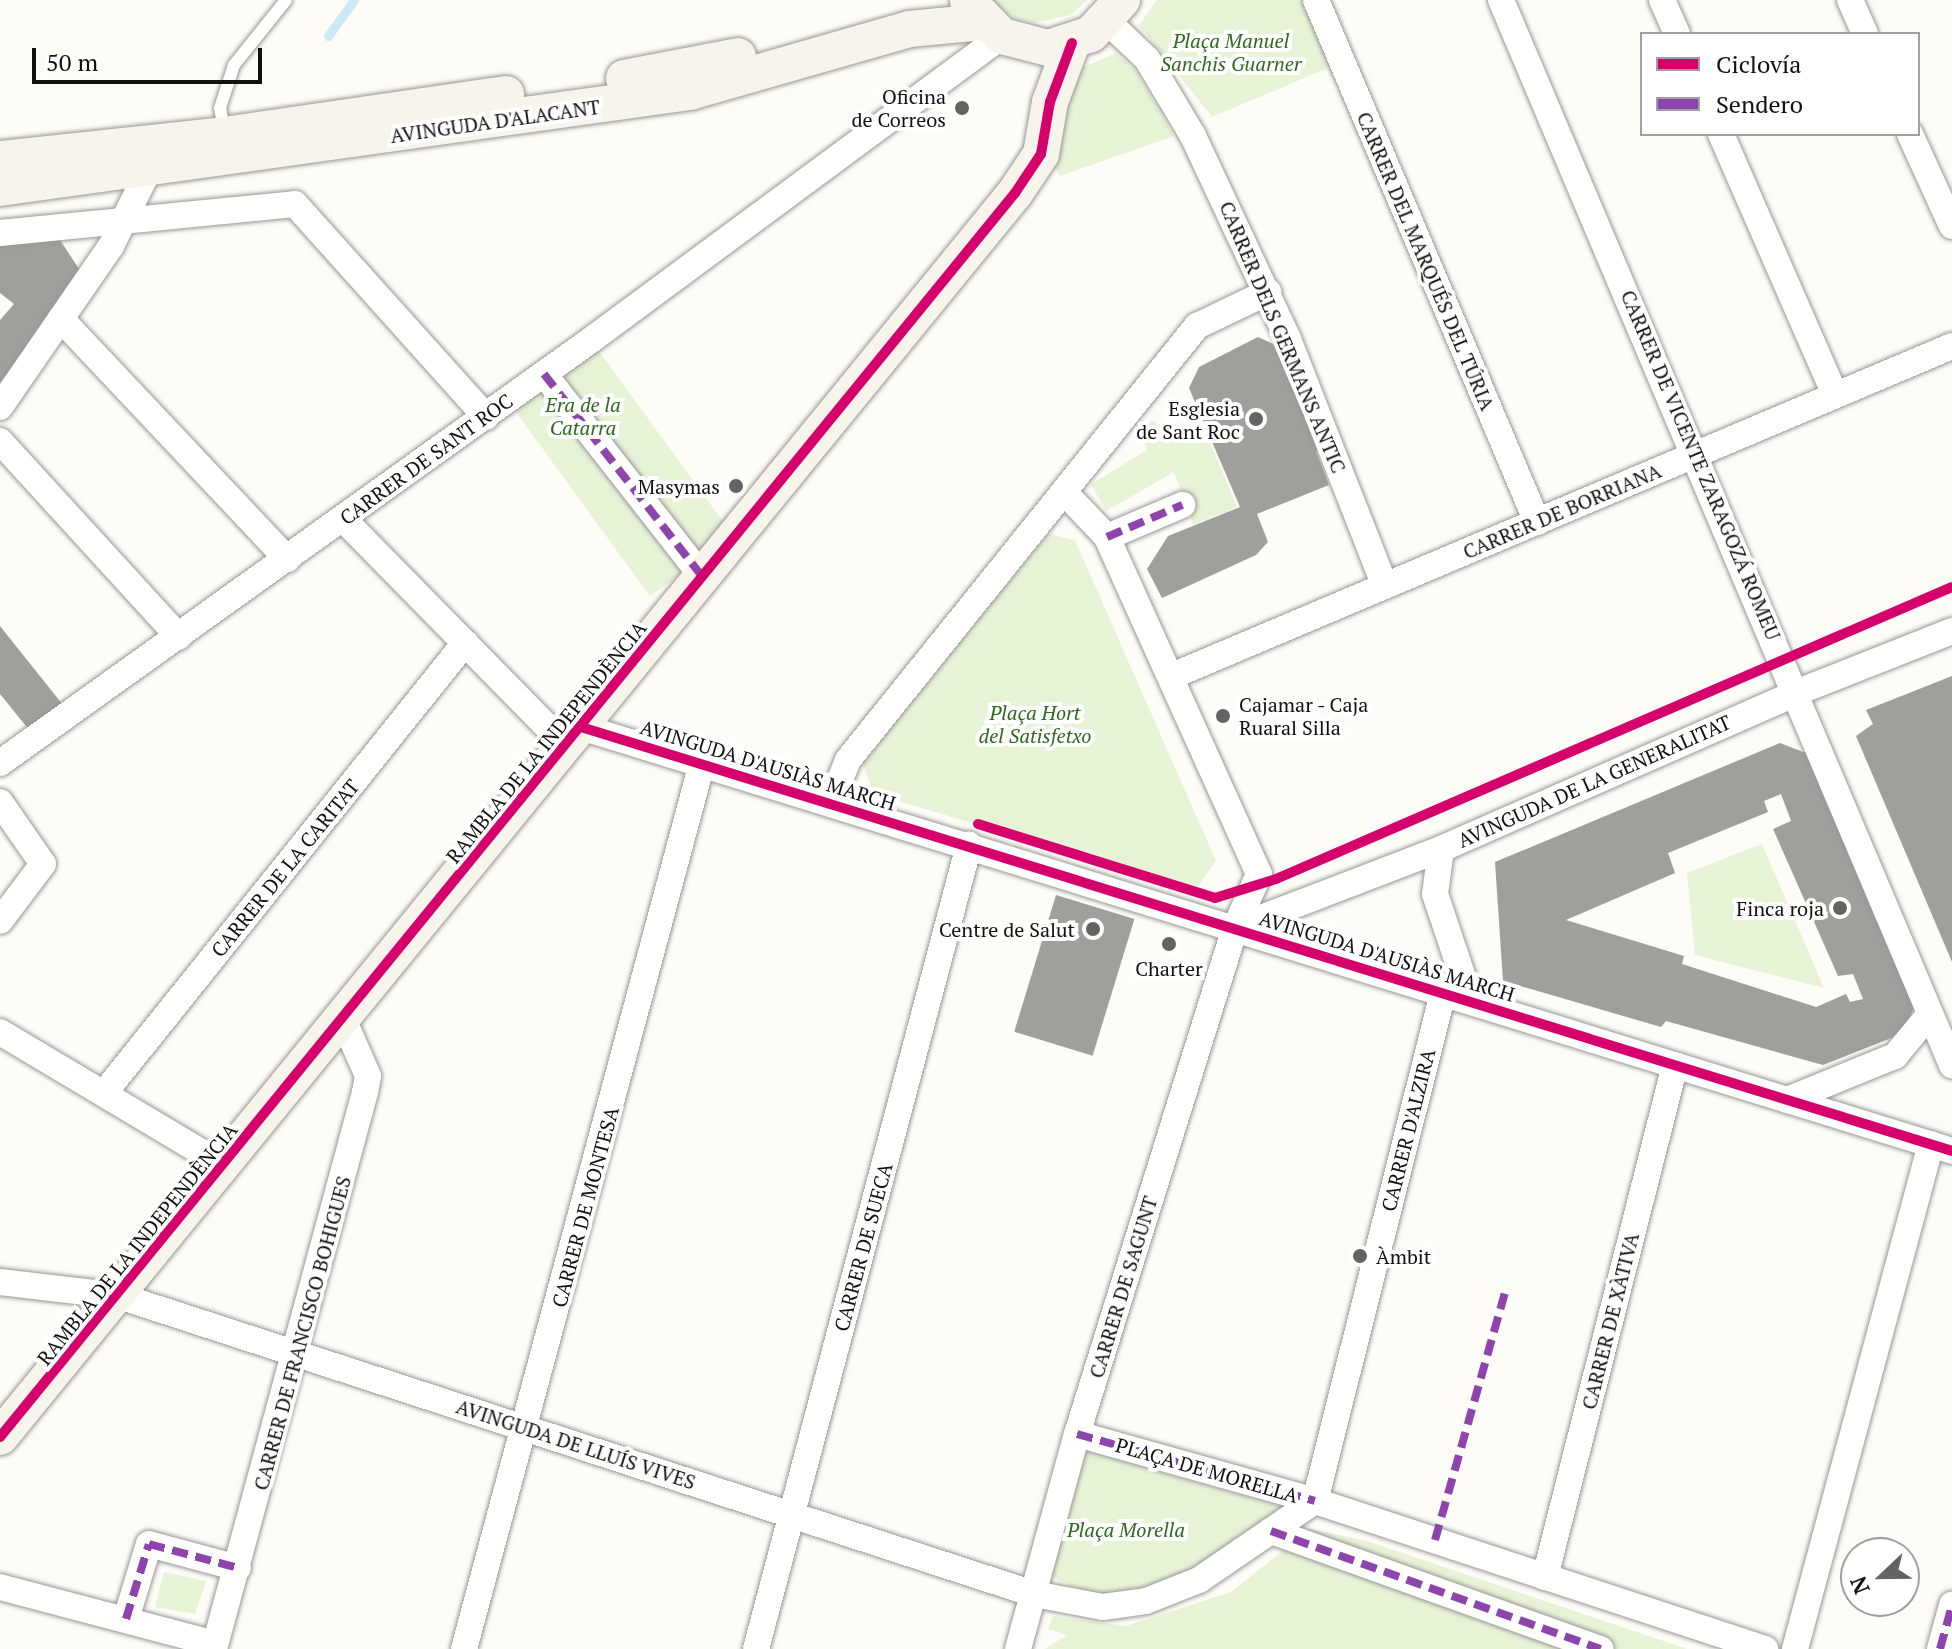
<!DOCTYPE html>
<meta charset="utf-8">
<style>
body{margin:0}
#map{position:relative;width:1952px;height:1649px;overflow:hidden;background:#fdfcf7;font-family:"PT Serif",serif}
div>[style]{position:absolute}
.green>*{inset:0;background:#e7f3d7;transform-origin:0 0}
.stream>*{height:9px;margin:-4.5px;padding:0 4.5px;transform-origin:4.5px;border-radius:4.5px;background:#cde8f7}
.building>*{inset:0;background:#a19f9c;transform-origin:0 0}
.roads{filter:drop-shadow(0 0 2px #979795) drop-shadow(0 0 2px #979795)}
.lane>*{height:12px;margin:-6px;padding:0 6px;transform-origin:6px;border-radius:6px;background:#fffffe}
.street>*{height:26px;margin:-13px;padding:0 13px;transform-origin:13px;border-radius:13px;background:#fffffe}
.secondary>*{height:36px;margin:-18px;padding:0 18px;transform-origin:18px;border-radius:18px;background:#f6f4eb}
.quiet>*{height:8px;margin-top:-4px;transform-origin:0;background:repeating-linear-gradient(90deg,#8e44ad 0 16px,transparent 0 24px)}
.cycleway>*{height:10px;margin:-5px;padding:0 5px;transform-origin:5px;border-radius:5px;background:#d6006c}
.dots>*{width:22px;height:22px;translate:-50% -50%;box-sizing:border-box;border:4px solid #fff;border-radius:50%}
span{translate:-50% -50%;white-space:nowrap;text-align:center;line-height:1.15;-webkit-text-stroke:8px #fff;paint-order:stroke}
.park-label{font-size:20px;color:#2f6b1f;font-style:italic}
.poi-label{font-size:20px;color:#111}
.right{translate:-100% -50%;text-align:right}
.left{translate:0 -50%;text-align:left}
.street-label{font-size:20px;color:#111}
.legend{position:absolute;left:1640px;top:32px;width:280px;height:104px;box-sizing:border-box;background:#fff;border:2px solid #a0a0a0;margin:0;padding:10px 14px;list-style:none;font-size:24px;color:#111}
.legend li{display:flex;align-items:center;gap:16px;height:40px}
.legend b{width:40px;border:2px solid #a0a0a0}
.north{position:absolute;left:1840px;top:1537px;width:80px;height:80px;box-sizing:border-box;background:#fff;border:2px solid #a0a0a0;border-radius:50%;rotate:248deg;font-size:22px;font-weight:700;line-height:32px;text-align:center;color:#111}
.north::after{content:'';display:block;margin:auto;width:28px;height:36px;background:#646362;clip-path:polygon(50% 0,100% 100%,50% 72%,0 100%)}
.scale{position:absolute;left:32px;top:48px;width:230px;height:36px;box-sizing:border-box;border:4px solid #111;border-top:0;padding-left:10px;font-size:24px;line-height:28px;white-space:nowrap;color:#111;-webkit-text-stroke:6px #fff;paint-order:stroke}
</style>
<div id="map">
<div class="green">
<i style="clip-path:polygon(992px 0,1087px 0,1071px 15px,1033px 23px,1014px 18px)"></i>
<i style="clip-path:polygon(1157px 0,1306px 0,1335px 65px,1212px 117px,1139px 25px)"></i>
<i style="clip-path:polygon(1116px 53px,1137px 72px,1174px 136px,1060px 176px,1052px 162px,1077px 70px)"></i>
<i style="left:591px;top:340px;width:242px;height:103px;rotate:54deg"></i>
<i style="clip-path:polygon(1146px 421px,1156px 421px,1163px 440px,1202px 423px,1237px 507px,1193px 525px,1174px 472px,1106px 511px,1091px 484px,1147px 450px,1139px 429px)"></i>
<i style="clip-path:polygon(1048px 534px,1075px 540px,1216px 861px,1196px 889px,874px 794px,861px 759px)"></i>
<i style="clip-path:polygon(1762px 844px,1824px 988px,1695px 955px,1687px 873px)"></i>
<i style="clip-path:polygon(1084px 1450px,1285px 1508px,1207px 1562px,1142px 1595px,1098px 1598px,1046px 1574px)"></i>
<i style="clip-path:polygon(1310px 1529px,1367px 1541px,1687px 1649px,1045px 1649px,1067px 1635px,1048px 1629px,1053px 1616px,1126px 1626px,1231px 1592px)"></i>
<i style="clip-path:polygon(164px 1572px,206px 1581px,195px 1614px,155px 1607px)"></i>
</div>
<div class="stream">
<i style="left:328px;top:36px;width:44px;rotate:-54.2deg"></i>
</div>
<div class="building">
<i style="clip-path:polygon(60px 240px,79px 269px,0 384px,0 320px,14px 304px,0 293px,0 246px)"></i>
<i style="clip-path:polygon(1258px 337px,1280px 347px,1322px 449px,1316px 451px,1329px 485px,1257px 514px,1268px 542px,1256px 555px,1162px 598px,1147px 569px,1168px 536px,1240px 507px,1189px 388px,1199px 367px)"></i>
<i style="clip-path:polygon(0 626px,63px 705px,30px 731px,0 694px)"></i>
<i style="clip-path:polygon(1952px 676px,1952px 962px,1856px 736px,1873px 724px,1866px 710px)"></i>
<i style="clip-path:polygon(evenodd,1780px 743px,1806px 753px,1914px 1007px,1904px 1033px,1823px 1065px,1666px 1021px,1661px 1027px,1503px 981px,1495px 862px,1780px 743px,1781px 794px,1791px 821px,1773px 829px,1838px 976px,1853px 974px,1863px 999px,1850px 1002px,1846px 994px,1816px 1007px,1682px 964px,1684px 956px,1566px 920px,1675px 873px,1668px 853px,1768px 812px,1764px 801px,1781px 794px)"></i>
<i style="left:1056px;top:895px;width:82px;height:143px;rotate:17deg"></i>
</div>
<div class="roads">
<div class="lane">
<i style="left:224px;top:132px;width:24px;rotate:-99deg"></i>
<i style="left:220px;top:108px;width:45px;rotate:-72deg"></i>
<i style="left:234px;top:65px;width:83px;rotate:-51.3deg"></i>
</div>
<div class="street">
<i style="left:1316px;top:0;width:567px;rotate:67.05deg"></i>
<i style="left:1501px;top:0;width:1157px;rotate:67.05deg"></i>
<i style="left:1662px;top:0;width:37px;rotate:66deg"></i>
<i style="left:1850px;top:0;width:37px;rotate:66deg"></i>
<i style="left:1107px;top:21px;width:55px;rotate:43.5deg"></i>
<i style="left:1147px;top:59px;width:90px;rotate:59.1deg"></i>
<i style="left:1193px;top:136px;width:224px;rotate:64.9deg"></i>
<i style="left:1288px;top:339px;width:265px;rotate:68.6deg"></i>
<i style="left:1721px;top:134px;width:285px;rotate:66.4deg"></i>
<i style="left:1910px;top:134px;width:101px;rotate:65.5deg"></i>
<i style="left:0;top:233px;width:296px;rotate:-5.6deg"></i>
<i style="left:295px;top:204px;width:286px;rotate:48.1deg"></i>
<i style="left:61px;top:319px;width:330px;rotate:46.7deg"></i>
<i style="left:544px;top:374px;width:256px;rotate:52deg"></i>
<i style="left:0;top:407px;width:196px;rotate:-55.4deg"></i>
<i style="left:111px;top:246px;width:84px;rotate:-63.7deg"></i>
<i style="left:0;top:441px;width:265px;rotate:47.6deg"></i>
<i style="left:343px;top:519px;width:318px;rotate:45.5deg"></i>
<i style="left:1107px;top:537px;width:82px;rotate:-23.1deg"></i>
<i style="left:1172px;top:676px;width:847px;rotate:-22.93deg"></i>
<i style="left:581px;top:727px;width:1435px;rotate:17.18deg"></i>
<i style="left:0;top:763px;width:727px;rotate:-35.59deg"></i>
<i style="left:591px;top:340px;width:511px;rotate:-36.49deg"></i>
<i style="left:0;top:802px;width:75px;rotate:55.3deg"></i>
<i style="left:43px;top:864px;width:71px;rotate:127deg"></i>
<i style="left:831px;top:802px;width:45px;rotate:-68deg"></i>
<i style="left:848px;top:760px;width:557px;rotate:-51.2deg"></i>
<i style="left:1197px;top:326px;width:79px;rotate:-25.6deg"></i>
<i style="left:1441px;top:849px;width:45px;rotate:97.6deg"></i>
<i style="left:1435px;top:894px;width:113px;rotate:71.4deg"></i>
<i style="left:1235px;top:928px;width:221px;rotate:-21deg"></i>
<i style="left:1441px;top:849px;width:390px;rotate:-23.7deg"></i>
<i style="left:1798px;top:692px;width:166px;rotate:-21.6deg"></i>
<i style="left:0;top:1032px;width:262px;rotate:30.8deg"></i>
<i style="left:105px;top:1092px;width:576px;rotate:-51.28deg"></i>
<i style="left:1787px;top:1100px;width:117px;rotate:-22.2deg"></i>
<i style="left:1895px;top:1056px;width:53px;rotate:-50.3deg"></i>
<i style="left:0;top:1282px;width:120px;rotate:6.7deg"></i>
<i style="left:119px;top:1296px;width:962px;rotate:18.04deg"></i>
<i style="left:1034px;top:1594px;width:70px;rotate:10.7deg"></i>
<i style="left:1103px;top:1607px;width:43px;rotate:-7.9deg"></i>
<i style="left:1146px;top:1601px;width:57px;rotate:-21.6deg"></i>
<i style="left:1199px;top:1580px;width:140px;rotate:-34.3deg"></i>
<i style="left:1077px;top:1434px;width:247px;rotate:15.7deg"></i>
<i style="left:1315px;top:1501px;width:474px;rotate:18.2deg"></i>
<i style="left:1315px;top:1501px;width:524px;rotate:-75.86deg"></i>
<i style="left:1271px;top:1531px;width:350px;rotate:19.7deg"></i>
<i style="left:1545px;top:1577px;width:528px;rotate:-75.75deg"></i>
<i style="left:0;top:1587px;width:222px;rotate:14.8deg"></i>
<i style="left:126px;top:1619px;width:78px;rotate:-73deg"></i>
<i style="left:149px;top:1544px;width:92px;rotate:15.1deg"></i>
<i style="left:214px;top:1649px;width:577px;rotate:-74.83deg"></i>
<i style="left:365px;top:1092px;width:16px;rotate:-79deg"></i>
<i style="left:368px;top:1076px;width:62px;rotate:-113.7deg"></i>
<i style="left:464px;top:1649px;width:917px;rotate:-74.96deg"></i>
<i style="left:756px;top:1649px;width:832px;rotate:-75.16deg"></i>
<i style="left:1018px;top:1649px;width:223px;rotate:-74.7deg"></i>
<i style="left:1077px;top:1434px;width:530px;rotate:-72.66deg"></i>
<i style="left:1235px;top:928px;width:59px;rotate:-66deg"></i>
<i style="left:1259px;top:874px;width:370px;rotate:-114.3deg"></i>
<i style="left:1107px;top:537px;width:59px;rotate:-133.6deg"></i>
<i style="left:1795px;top:1649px;width:523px;rotate:-74.93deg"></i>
<i style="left:1940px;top:1649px;width:46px;rotate:-74.7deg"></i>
</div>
<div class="secondary">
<i style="left:968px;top:1px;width:49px;rotate:45.8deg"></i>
<i style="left:1002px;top:36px;width:48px;rotate:14.6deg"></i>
<i style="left:1048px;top:48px;width:45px;rotate:-18deg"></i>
<i style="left:1091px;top:34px;width:46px;rotate:-47.6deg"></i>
<i style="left:624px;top:78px;width:116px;rotate:-10.9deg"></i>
<i style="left:0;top:159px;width:226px;rotate:-6.1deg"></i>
<i style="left:225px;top:135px;width:284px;rotate:-8.3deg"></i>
<i style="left:0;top:188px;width:697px;rotate:-7.92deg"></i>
<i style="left:690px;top:92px;width:228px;rotate:-16deg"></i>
<i style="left:909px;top:29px;width:74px;rotate:-5.4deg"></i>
<i style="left:0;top:1437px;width:1606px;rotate:-50.79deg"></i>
<i style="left:1015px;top:193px;width:47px;rotate:-56.3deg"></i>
<i style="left:1041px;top:154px;width:53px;rotate:-80.2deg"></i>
<i style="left:1050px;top:102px;width:63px;rotate:-69.6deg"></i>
</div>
</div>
<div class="quiet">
<i style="left:544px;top:374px;width:256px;rotate:52deg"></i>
<i style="left:1107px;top:537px;width:82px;rotate:-23.1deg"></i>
<i style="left:1077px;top:1434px;width:247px;rotate:15.7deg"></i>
<i style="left:1271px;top:1531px;width:350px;rotate:19.7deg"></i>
<i style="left:1435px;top:1540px;width:257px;rotate:-74.2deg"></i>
<i style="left:126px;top:1619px;width:78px;rotate:-73deg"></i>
<i style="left:149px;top:1544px;width:92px;rotate:15.1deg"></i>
<i style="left:1940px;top:1649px;width:46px;rotate:-74.7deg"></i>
</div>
<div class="cycleway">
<i style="left:581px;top:727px;width:1435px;rotate:17.18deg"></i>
<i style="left:978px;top:824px;width:248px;rotate:17.3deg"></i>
<i style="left:1215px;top:898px;width:64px;rotate:-17.3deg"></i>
<i style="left:1276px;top:879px;width:736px;rotate:-23.36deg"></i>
<i style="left:0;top:1437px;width:1606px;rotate:-50.79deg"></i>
<i style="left:1015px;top:193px;width:47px;rotate:-56.3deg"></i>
<i style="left:1041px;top:154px;width:53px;rotate:-80.2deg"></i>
<i style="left:1050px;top:102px;width:63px;rotate:-69.6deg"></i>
</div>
<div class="dots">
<i style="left:962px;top:108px;background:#646362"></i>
<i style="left:1256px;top:419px;background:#646362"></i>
<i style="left:736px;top:486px;background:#646362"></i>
<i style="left:1223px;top:716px;background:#646362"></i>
<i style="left:1840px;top:908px;background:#646362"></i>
<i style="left:1093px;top:929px;background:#646362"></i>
<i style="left:1169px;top:944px;background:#646362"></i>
<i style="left:1360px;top:1256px;background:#646362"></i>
</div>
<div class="park-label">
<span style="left:1231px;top:52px">Plaça Manuel<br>Sanchis Guarner</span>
<span style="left:583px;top:416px">Era de la<br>Catarra</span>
<span style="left:1035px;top:724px">Plaça Hort<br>del Satisfetxo</span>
<span style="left:1126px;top:1529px">Plaça Morella</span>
</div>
<div class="poi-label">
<span class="right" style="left:946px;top:108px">Oficina<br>de Correos</span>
<span class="right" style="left:1240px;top:420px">Esglesia<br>de Sant Roc</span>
<span class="right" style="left:720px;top:486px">Masymas</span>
<span class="left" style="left:1239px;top:716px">Cajamar - Caja<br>Ruaral Silla</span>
<span class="right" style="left:1824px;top:908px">Finca roja</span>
<span class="right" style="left:1075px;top:929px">Centre de Salut</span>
<span style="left:1169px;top:968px">Charter</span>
<span class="left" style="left:1376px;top:1256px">Àmbit</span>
</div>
<div class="street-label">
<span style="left:495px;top:121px;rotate:-8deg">AVINGUDA D'ALACANT</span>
<span style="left:1426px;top:261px;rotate:67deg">CARRER DEL MARQUÉS DEL TÚRIA</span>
<span style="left:1283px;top:337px;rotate:67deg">CARRER DELS GERMANS ANTIC</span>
<span style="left:426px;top:459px;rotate:-36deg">CARRER DE SANT ROC</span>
<span style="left:1701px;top:465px;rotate:67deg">CARRER DE VICENTE ZARAGOZÁ ROMEU</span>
<span style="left:1562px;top:511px;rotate:-23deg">CARRER DE BORRIANA</span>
<span style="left:546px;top:742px;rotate:-51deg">RAMBLA DE LA INDEPENDÈNCIA</span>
<span style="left:768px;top:765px;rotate:17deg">AVINGUDA D'AUSIÀS MARCH</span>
<span style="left:1594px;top:781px;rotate:-24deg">AVINGUDA DE LA GENERALITAT</span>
<span style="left:285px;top:868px;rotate:-51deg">CARRER DE LA CARITAT</span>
<span style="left:1387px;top:956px;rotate:17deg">AVINGUDA D'AUSIÀS MARCH</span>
<span style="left:1408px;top:1130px;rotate:-76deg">CARRER D'ALZIRA</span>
<span style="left:585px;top:1207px;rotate:-75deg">CARRER DE MONTESA</span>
<span style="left:137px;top:1244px;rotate:-51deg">RAMBLA DE LA INDEPENDÈNCIA</span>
<span style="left:863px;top:1247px;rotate:-75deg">CARRER DE SUECA</span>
<span style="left:1123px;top:1287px;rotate:-73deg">CARRER DE SAGUNT</span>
<span style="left:1610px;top:1321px;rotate:-76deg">CARRER DE XÀTIVA</span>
<span style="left:302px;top:1333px;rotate:-75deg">CARRER DE FRANCISCO BOHIGUES</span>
<span style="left:576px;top:1444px;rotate:18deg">AVINGUDA DE LLUÍS VIVES</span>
<span style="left:1207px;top:1470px;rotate:16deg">PLAÇA DE MORELLA</span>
</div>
<ul class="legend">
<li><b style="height:10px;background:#d6006c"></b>Ciclovía</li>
<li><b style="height:10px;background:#8e44ad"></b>Sendero</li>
</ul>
<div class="north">N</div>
<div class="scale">50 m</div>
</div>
